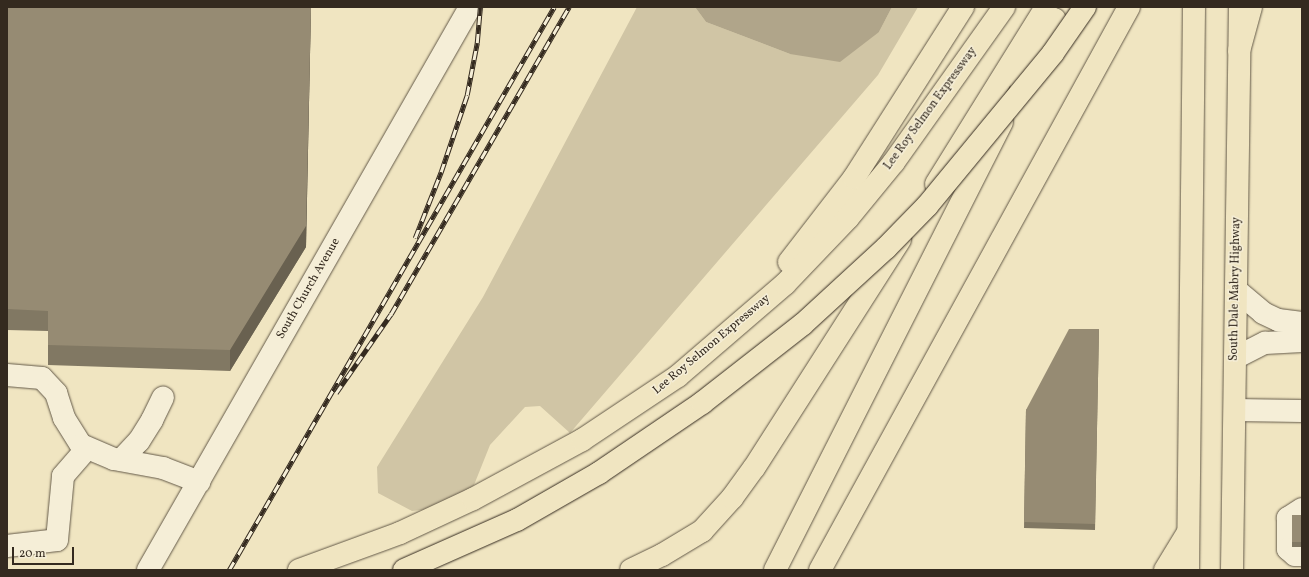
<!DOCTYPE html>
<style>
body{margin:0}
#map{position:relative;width:1309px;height:577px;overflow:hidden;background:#f0e5c1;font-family:Vollkorn,serif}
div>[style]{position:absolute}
.green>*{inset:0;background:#d0c5a5}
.water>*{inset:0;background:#b0a58a}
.roads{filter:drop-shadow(0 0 1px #635948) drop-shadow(0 0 1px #635948)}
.minor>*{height:22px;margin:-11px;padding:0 11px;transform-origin:11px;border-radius:11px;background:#f5eed7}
.major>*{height:22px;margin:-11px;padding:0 11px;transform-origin:11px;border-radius:11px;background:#f0e5c1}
.highway>*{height:22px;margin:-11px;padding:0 11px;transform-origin:11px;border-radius:11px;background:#f0e5c1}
.rail>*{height:4.5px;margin-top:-2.25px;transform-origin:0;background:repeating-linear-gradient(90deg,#f5eed7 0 9px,#342a1f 0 18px);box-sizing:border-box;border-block:1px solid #342a1f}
.bridges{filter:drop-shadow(0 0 1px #342a1f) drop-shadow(0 0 1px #342a1f)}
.highway-bridge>*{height:22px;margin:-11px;padding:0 11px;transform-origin:11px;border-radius:11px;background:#f0e5c1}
.wall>*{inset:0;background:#817863;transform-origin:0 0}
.shaded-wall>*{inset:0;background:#696150}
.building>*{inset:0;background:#968b73;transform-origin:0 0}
span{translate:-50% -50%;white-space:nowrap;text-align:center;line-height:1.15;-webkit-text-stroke:3px #f5eed7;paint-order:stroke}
.street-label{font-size:12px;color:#342a1f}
.frame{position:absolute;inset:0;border:8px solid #342a1f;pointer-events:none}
.scale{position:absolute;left:12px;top:547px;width:62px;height:18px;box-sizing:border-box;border:2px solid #342a1f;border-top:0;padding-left:5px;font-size:12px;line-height:14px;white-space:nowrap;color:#342a1f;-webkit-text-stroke:3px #f5eed7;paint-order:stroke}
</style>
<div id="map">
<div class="green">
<i style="clip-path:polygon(637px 7px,695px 7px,706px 22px,790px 54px,879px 32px,892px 7px,918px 7px,878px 75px,570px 433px,540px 406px,525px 407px,490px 445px,474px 485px,447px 507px,412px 511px,378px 493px,377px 467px,483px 297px)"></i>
</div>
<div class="water">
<i style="clip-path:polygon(695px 7px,892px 7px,879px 32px,840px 62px,790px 54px,706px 22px)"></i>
</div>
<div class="roads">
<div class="minor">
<i style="left:1236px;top:290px;width:35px;rotate:40deg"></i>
<i style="left:1263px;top:313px;width:17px;rotate:25deg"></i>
<i style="left:1278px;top:320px;width:24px;rotate:7deg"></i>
<i style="left:1235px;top:358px;width:34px;rotate:-27deg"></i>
<i style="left:1265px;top:343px;width:37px;rotate:-3deg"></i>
<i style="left:7px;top:375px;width:35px;rotate:5deg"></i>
<i style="left:42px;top:378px;width:21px;rotate:47deg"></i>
<i style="left:56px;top:393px;width:26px;rotate:72deg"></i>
<i style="left:64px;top:418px;width:32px;rotate:58deg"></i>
<i style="left:81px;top:445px;width:36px;rotate:23deg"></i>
<i style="left:114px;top:459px;width:50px;rotate:10.4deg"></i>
<i style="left:163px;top:468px;width:39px;rotate:21deg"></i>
<i style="left:1235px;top:410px;width:67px;rotate:0.9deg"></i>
<i style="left:121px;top:460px;width:26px;rotate:-47deg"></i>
<i style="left:139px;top:441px;width:25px;rotate:-58deg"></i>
<i style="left:152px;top:420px;width:25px;rotate:-64deg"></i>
<i style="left:1302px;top:509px;width:17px;rotate:147deg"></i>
<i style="left:1288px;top:518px;width:31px;rotate:90deg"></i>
<i style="left:1288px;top:549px;width:9px;rotate:41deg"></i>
<i style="left:1295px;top:555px;width:7px"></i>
<i style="left:7px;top:546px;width:50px;rotate:-6.8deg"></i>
<i style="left:57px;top:540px;width:64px;rotate:-84.6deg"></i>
<i style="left:63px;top:476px;width:37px;rotate:-49deg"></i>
<i style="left:148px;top:570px;width:649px;rotate:-60.23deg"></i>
</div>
<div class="major">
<i style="left:1165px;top:570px;width:42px;rotate:-58.6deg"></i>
<i style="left:1188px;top:570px;width:563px;rotate:-89.39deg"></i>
<i style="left:1232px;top:570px;width:563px;rotate:-89.19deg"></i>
</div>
<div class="highway">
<i style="left:1239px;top:51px;width:46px;rotate:-74.7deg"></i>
<i style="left:1021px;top:84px;width:73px;rotate:-62.4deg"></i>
<i style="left:936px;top:184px;width:208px;rotate:-58.1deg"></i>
<i style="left:789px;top:262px;width:106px;rotate:-52.3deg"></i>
<i style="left:854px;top:178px;width:203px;rotate:-57.5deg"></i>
<i style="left:299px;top:570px;width:108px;rotate:-20.1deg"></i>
<i style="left:400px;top:533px;width:81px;rotate:-25deg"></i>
<i style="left:473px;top:499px;width:124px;rotate:-28.4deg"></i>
<i style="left:582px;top:440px;width:115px;rotate:-33.7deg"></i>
<i style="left:678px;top:376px;width:141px;rotate:-40.7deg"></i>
<i style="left:785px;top:284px;width:91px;rotate:-46.3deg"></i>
<i style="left:848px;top:218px;width:72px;rotate:-50.6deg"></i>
<i style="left:894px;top:162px;width:190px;rotate:-54.6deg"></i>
<i style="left:631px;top:570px;width:34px;rotate:-26deg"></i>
<i style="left:662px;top:555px;width:47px;rotate:-31deg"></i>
<i style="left:702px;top:531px;width:45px;rotate:-47.7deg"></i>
<i style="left:732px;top:498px;width:37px;rotate:-54deg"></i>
<i style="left:754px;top:468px;width:271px;rotate:-57.4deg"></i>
<i style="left:775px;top:570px;width:502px;rotate:-63.13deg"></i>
<i style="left:820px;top:570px;width:642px;rotate:-61.24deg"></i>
</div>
</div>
<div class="rail">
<i style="left:415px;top:238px;width:71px;rotate:-68.5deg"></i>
<i style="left:441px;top:172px;width:81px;rotate:-71.3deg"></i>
<i style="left:467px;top:95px;width:53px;rotate:-79.1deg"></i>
<i style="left:477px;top:43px;width:36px;rotate:-85deg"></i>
<i style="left:336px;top:393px;width:96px;rotate:-55.2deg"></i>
<i style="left:391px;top:314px;width:355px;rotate:-59.9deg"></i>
<i style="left:229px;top:570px;width:650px;rotate:-60deg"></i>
</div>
<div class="bridges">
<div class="highway-bridge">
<i style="left:404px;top:570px;width:124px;rotate:-23.9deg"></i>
<i style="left:517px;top:520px;width:95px;rotate:-29.8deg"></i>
<i style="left:599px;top:473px;width:125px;rotate:-34.2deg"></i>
<i style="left:702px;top:403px;width:127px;rotate:-38deg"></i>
<i style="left:802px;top:325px;width:114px;rotate:-42.5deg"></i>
<i style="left:886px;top:248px;width:59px;rotate:-45.7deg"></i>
<i style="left:927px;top:206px;width:198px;rotate:-50.5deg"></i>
<i style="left:1053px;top:53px;width:56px;rotate:-55.2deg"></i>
</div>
</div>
<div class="wall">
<i style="clip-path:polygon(7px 7px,311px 7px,306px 247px,230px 371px,48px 365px,48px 331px,7px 330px)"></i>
<i style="clip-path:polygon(1099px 329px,1095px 530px,1024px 528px,1026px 410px)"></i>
<i style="left:1292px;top:515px;width:10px;height:32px"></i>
</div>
<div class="shaded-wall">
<i style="clip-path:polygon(311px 7px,306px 247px,230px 371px,230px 350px)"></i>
</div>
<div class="building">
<i style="clip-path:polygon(7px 7px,311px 7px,306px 226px,230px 350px,48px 345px,48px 311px,7px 309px)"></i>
<i style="clip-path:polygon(1069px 329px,1099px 329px,1095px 524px,1024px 522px,1026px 410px)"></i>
<i style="left:1292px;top:515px;width:10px;height:27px"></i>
</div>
<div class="street-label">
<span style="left:931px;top:109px;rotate:-54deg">Lee Roy Selmon Expressway</span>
<span style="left:309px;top:289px;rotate:-60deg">South Church Avenue</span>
<span style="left:1236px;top:289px;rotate:-89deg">South Dale Mabry Highway</span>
<span style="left:712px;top:345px;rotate:-40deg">Lee Roy Selmon Expressway</span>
</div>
<div class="frame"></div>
<div class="scale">20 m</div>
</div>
